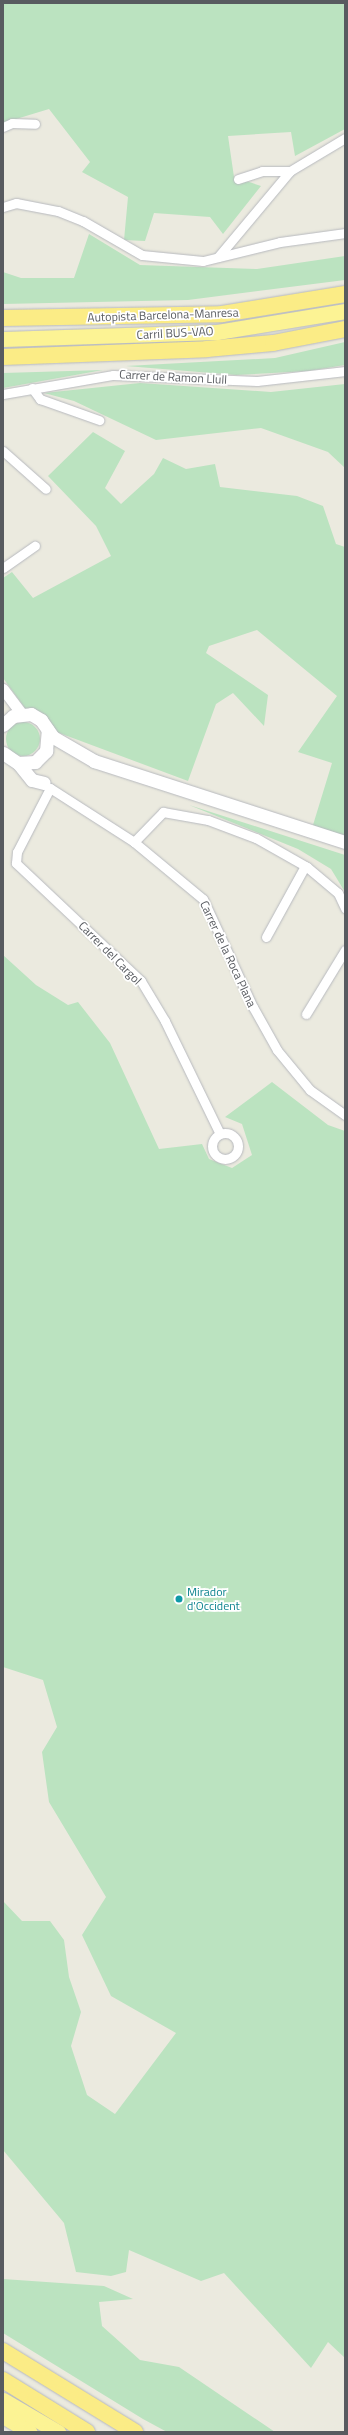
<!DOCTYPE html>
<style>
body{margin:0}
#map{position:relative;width:348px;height:2435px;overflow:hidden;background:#ebeadf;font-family:"Titillium Web",sans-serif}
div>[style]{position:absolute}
.green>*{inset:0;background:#bbe3c0}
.round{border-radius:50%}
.roads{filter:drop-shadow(0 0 1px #b7b9be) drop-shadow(0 0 1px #b7b9be)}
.minor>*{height:9px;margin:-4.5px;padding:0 4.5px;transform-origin:4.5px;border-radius:4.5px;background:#fff}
.minor>.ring{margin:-4.5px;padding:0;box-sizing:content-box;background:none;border:9px solid #fff;border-radius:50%}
.tertiary>*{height:11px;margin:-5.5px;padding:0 5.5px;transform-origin:5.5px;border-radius:5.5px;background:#fff}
.secondary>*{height:13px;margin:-6.5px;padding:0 6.5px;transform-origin:6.5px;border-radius:6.5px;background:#fff}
.trunk>*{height:15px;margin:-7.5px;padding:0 7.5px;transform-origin:7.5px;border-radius:7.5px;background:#fcf394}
.motorway>*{height:16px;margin:-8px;padding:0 8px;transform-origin:8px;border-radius:8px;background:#fbec86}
.dots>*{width:11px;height:11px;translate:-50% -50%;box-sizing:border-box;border:2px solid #fff;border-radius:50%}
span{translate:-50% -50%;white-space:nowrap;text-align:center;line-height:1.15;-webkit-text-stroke:3.5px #fff;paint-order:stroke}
.street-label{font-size:12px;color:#585b60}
.culture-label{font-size:12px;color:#0d838f}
.left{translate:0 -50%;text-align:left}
.frame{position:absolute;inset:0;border:4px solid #585b60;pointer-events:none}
</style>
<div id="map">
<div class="green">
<i style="clip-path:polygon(3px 3px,345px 3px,345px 129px,295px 156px,291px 132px,228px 136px,234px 177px,261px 186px,223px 234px,210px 217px,154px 213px,145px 241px,124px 240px,128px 197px,82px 172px,90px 162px,49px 109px,3px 123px)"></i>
<i style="clip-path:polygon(89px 234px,140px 265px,257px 269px,345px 256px,345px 280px,188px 300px,3px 304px,3px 272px,21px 278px,74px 278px)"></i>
<i style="clip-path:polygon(345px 342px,345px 365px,308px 371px,236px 375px,126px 366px,275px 358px)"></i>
<i style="clip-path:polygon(103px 370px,3px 388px,3px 373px)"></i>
<i style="clip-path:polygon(140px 383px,271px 392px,345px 384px,345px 468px,328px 452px,261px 428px,156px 440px,74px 401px,44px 393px)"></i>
<i style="clip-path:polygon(93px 432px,125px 451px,105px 488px,121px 504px,154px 474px,163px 458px,186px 469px,215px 464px,220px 487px,297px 496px,323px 506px,336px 544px,345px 547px,345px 847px,313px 825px,332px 763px,298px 752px,337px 696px,257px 630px,209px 646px,206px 653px,268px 695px,264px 726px,233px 693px,216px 704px,188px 781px,54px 731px,27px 711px,3px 678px,3px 578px,12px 572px,33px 598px,111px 556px,96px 526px,48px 476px)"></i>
<i class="round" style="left:6px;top:722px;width:34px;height:34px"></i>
<i style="clip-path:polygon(189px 805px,345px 855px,345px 892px,331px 869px,298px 849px)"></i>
<i style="clip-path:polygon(3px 955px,36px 985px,68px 1005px,78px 1002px,110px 1043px,159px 1149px,202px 1144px,209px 1159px,232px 1168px,252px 1155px,242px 1124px,225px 1117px,272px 1082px,328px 1125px,345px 1131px,345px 2358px,328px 2342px,311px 2368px,224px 2273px,201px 2281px,129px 2250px,126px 2272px,111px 2276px,76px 2272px,64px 2223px,3px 2150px,3px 1901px,22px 1921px,50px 1921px,64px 1940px,69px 1977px,81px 2012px,71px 2046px,87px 2095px,115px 2114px,176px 2033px,111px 1996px,82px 1935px,106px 1897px,49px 1802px,42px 1752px,57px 1727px,43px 1680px,3px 1667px)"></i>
<i style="clip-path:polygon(3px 2279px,104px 2286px,133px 2299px,99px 2302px,102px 2326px,140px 2360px,179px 2367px,275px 2432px,167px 2432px,143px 2419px,3px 2333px)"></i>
</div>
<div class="roads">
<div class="minor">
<i style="left:3px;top:127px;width:10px;rotate:-24deg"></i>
<i style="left:12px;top:123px;width:23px;rotate:2deg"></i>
<i style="left:238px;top:179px;width:25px;rotate:-18deg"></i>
<i style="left:262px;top:171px;width:28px"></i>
<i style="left:3px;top:207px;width:14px;rotate:-17deg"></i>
<i style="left:16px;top:203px;width:43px;rotate:10.8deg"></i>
<i style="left:58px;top:211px;width:27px;rotate:22deg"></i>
<i style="left:83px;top:221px;width:68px;rotate:30deg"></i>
<i style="left:142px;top:255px;width:61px;rotate:5.6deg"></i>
<i style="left:203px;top:261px;width:79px;rotate:-13.9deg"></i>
<i style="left:280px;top:242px;width:66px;rotate:-7.9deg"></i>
<i style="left:218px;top:257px;width:112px;rotate:-50.1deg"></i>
<i style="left:290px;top:171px;width:64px;rotate:-31deg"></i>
<i style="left:32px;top:388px;width:14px;rotate:54deg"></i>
<i style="left:40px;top:399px;width:63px;rotate:19.6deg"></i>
<i style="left:3px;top:394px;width:112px;rotate:-9.8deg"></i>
<i style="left:113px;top:375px;width:144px;rotate:2.4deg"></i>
<i style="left:257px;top:381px;width:89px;rotate:-6.5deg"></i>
<i style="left:3px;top:451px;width:57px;rotate:41.5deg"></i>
<i style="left:3px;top:568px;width:39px;rotate:-35deg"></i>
<i style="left:134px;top:842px;width:42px;rotate:-46deg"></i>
<i style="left:163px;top:812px;width:46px;rotate:10.1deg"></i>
<i style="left:208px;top:820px;width:51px;rotate:20.6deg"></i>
<i style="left:256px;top:838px;width:59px;rotate:29.6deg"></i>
<i style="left:307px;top:867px;width:40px;rotate:40deg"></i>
<i style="left:338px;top:893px;width:17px;rotate:65deg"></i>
<i style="left:266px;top:937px;width:81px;rotate:-61.2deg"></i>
<i style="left:306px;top:1014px;width:75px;rotate:-58.6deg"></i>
<i class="ring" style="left:212px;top:1133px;width:17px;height:17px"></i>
<i style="left:220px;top:1134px;width:126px;rotate:-116deg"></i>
<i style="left:165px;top:1021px;width:47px;rotate:-121deg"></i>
<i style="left:141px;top:981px;width:172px;rotate:-136.7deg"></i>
<i style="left:16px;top:863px;width:11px;rotate:-85deg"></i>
<i style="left:17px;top:852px;width:72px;rotate:-62.7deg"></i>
<i style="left:50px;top:788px;width:100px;rotate:32.7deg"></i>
<i style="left:134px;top:842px;width:89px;rotate:39.6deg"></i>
<i style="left:203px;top:899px;width:119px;rotate:65.2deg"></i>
<i style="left:253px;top:1007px;width:49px;rotate:60.8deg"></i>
<i style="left:277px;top:1050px;width:52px;rotate:50.5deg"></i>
<i style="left:310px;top:1090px;width:43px;rotate:35.5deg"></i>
</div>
<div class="tertiary">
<i style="left:3px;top:689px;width:31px;rotate:53deg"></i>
</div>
<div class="secondary">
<i style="left:3px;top:725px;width:13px;rotate:-42deg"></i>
<i style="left:13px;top:716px;width:18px;rotate:-6deg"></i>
<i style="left:31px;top:714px;width:12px;rotate:31deg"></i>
<i style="left:41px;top:720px;width:21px;rotate:55deg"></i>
<i style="left:53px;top:737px;width:48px;rotate:30.3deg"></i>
<i style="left:94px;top:761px;width:264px;rotate:17.9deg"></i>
<i style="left:3px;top:753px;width:18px;rotate:34deg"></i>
<i style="left:18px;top:763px;width:17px;rotate:-3deg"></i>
<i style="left:35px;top:762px;width:16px;rotate:-45deg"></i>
<i style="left:46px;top:751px;width:21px;rotate:-85deg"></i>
<i style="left:18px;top:763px;width:22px;rotate:51deg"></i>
<i style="left:32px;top:780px;width:12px;rotate:14deg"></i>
</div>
<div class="trunk">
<i style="left:3px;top:339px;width:214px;rotate:-1.9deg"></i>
<i style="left:217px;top:332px;width:130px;rotate:-9.3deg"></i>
<i style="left:3px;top:2400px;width:64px;rotate:30.2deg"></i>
<i style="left:3px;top:2416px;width:31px;rotate:31deg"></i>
</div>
<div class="motorway">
<i style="left:3px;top:318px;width:219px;rotate:-1deg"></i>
<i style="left:222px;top:314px;width:125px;rotate:-9.2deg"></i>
<i style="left:3px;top:357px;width:204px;rotate:-2.2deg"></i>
<i style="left:207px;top:349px;width:66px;rotate:-5.2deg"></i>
<i style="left:273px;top:343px;width:73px;rotate:-11deg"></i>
<i style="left:3px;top:2351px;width:155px;rotate:31.5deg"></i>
<i style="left:3px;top:2380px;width:99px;rotate:31.8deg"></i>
</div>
</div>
<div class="dots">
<i style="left:179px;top:1599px;background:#0f9aa8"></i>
</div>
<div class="street-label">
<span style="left:163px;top:315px;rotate:-2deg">Autopista Barcelona-Manresa</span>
<span style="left:175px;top:333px;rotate:-3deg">Carril BUS-VAO</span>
<span style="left:173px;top:377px;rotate:3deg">Carrer de Ramon Llull</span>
<span style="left:110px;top:953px;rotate:45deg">Carrer del Cargol</span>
<span style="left:228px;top:954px;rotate:65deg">Carrer de la Roca Plana</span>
</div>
<div class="culture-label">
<span class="left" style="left:187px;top:1599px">Mirador<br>d'Occident</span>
</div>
<div class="frame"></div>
</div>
